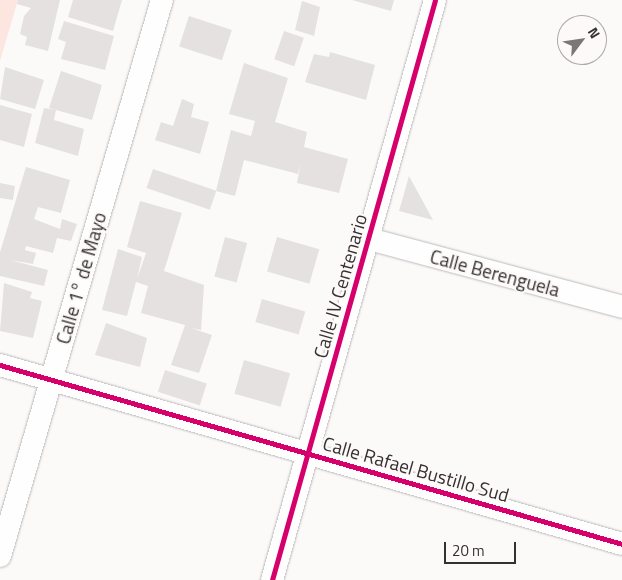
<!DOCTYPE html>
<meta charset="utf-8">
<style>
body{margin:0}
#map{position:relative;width:622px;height:580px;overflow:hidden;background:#fcfaf9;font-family:"Titillium Web",sans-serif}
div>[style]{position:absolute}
.green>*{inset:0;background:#fde5e0}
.building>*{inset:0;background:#e4e1e0;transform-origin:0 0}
.roads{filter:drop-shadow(0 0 1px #bdbaba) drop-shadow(0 0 1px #bdbaba)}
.street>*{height:22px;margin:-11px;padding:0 11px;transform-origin:11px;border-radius:11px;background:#fffefe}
.cycleway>*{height:5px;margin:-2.5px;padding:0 2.5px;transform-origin:2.5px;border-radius:2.5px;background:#d6006c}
span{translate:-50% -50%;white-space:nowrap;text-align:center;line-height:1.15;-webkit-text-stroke:4.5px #fdf9f8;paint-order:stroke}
.street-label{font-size:19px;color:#353130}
.north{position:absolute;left:557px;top:15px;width:50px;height:50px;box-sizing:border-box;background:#fdf9f8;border:1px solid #ada9a8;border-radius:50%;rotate:59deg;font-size:14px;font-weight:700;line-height:20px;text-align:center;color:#353130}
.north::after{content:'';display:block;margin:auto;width:18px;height:22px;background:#7b7776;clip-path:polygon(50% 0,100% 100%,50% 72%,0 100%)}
.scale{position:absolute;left:444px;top:542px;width:72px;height:22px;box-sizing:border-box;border:2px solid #353130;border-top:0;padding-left:6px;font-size:15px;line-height:18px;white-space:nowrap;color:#353130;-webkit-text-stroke:4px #fdf9f8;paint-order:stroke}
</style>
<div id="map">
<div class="green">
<i style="clip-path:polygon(0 0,18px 0,0 61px)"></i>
</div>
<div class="building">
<i style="clip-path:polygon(18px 0,60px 0,48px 51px,25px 45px,27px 37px,20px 34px,24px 16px,31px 8px,17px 4px)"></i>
<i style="clip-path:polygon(73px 0,122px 0,113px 31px,68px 17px)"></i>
<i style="clip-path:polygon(352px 0,394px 0,391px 11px)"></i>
<i style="clip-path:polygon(302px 1px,320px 7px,314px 36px,295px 30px)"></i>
<i style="left:189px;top:16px;width:45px;height:32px;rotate:18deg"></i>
<i style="clip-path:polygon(64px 21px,114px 36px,105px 70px,61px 59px,66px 42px,58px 39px)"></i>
<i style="left:284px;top:31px;width:21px;height:30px;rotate:19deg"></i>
<i style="clip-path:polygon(330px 52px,375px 65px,366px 100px,305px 82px,314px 54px,329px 57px)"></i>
<i style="clip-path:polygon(244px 63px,288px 78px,275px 122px,307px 132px,304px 147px,348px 159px,339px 193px,297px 183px,301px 161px,298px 174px,244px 160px,235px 196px,216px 191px,231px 130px,251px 136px,255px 121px,229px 114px)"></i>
<i style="clip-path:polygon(5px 67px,44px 80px,35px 109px,0 99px)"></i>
<i style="clip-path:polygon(61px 71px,102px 85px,92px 120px,56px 110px,54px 120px,84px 129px,78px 156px,35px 143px,44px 108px,56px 110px,49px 108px)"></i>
<i style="clip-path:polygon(182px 99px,194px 104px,191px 117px,209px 122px,200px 154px,155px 140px,161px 122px,173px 126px)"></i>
<i style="clip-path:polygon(0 105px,32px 114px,24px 147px,0 140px)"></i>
<i style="clip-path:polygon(26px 167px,70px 180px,61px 213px,38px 207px,34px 219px,60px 229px,62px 219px,77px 224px,71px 241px,57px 238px,53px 253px,26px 246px,25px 250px,36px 253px,33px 264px,10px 260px,48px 270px,44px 286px,0 276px,0 252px)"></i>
<i style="left:153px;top:169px;width:67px;height:20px;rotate:19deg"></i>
<i style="clip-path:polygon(409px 176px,433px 220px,399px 211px)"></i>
<i style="clip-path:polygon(0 183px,15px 186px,13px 200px,0 198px)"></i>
<i style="clip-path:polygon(140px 201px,182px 213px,164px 271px,204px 285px,201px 330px,191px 328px,212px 335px,199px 373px,171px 365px,185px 325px,141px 313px,148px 286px,136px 282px,127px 316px,102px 310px,118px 249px,142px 257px,137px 279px,146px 253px,127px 247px)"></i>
<i style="left:225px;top:237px;width:23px;height:41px;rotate:15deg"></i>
<i style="left:277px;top:237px;width:44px;height:36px;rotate:16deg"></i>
<i style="clip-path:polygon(4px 283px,32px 292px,30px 298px,42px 301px,33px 338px,0 331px)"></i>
<i style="left:262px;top:299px;width:45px;height:24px;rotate:16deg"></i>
<i style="clip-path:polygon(106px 323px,147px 338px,140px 367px,95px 355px)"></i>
<i style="left:244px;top:360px;width:48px;height:35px;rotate:16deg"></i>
<i style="left:165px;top:370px;width:44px;height:23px;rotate:18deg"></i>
</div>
<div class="roads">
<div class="street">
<i style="left:369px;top:239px;width:262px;rotate:15deg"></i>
<i style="left:0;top:365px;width:647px;rotate:16.05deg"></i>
<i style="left:0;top:556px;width:579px;rotate:-73.76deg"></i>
<i style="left:272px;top:580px;width:602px;rotate:-74.3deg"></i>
</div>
</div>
<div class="cycleway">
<i style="left:0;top:365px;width:647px;rotate:16.05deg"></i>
<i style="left:272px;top:580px;width:602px;rotate:-74.3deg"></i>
</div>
<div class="street-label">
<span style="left:495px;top:273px;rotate:15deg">Calle Berenguela</span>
<span style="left:81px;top:278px;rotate:-74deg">Calle 1° de Mayo</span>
<span style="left:340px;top:286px;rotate:-74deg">Calle IV Centenario</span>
<span style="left:416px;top:469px;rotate:16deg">Calle Rafael Bustillo Sud</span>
</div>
<div class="north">N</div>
<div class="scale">20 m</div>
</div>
